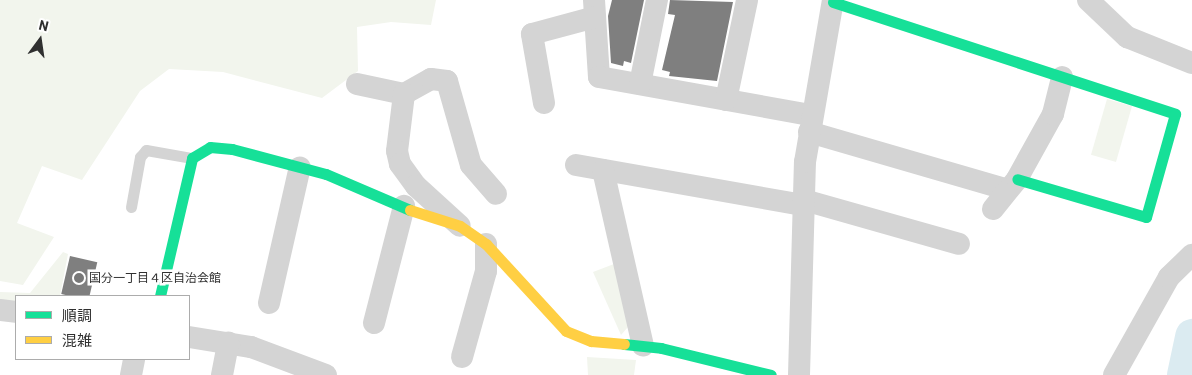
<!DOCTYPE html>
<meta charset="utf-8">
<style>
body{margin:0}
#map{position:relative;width:1192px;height:375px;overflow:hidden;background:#fff;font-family:Barlow,"Noto Sans JP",sans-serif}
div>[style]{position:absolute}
.green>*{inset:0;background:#f2f5ed;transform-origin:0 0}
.river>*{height:34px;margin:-17px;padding:0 17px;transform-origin:17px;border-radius:17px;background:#dbebf1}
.building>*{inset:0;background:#7f7f7f;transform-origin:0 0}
.lane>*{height:11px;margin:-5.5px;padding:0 5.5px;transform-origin:5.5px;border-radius:5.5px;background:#d4d4d4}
.street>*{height:22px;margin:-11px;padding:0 11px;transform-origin:11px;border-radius:11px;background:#d4d4d4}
.fast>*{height:11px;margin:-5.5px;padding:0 5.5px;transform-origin:5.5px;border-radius:5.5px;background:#16e098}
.slow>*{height:11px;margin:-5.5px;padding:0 5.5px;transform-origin:5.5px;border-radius:5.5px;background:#ffcf43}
.dots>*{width:14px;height:14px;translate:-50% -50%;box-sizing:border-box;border:2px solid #fff;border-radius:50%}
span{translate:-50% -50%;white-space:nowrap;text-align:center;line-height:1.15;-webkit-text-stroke:5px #fff;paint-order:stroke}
.poi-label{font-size:12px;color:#303030}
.left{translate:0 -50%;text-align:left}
.legend{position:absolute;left:15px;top:295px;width:175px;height:65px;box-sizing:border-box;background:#fff;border:1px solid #acacac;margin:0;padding:6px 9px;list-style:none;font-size:15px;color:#303030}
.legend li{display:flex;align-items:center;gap:10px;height:25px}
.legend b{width:25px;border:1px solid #acacac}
.north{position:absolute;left:15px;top:15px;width:50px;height:50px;-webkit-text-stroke:4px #fff;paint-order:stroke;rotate:14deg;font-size:14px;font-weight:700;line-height:20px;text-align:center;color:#303030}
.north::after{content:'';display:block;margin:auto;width:18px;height:22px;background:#303030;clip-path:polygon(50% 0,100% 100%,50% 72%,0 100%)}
</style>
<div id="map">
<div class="green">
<i style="clip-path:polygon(0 0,436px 0,431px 25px,391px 22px,357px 27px,358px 71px,322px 98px,223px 72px,169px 69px,140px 91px,82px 180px,42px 166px,17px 223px,54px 237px,23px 285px,0 281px)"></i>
<i style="left:1107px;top:99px;width:26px;height:58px;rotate:16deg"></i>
<i style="clip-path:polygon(63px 252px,68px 254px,60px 296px,16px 296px,16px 309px,0 307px,0 292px,30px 293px)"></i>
<i style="clip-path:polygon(614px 264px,628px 327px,621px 335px,593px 272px)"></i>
<i style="clip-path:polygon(587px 357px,636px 360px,634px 375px,588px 375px)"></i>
</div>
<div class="river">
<i style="left:1184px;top:375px;width:40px;rotate:-78deg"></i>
</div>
<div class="building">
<i style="clip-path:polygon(612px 0,644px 0,631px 63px,624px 61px,623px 66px,611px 63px,608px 16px)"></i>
<i style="clip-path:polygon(670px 0,733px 2px,717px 81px,669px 76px,670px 72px,662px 70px,675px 15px,668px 14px)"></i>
<i style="left:70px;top:256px;width:28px;height:39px;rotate:13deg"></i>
</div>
<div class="lane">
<i style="left:131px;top:207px;width:51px;rotate:-79.8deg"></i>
<i style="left:140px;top:157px;width:9px;rotate:-49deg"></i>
<i style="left:146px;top:150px;width:47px;rotate:9.9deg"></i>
</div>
<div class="street">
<i style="left:594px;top:0;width:77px;rotate:86.3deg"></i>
<i style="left:599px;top:77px;width:215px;rotate:10.2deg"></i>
<i style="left:1088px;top:0;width:54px;rotate:43.5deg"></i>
<i style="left:1127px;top:37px;width:70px;rotate:21.8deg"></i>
<i style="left:357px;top:84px;width:48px;rotate:12deg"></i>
<i style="left:404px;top:94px;width:31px;rotate:-29deg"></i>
<i style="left:431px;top:79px;width:16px;rotate:7deg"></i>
<i style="left:447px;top:81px;width:87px;rotate:74.1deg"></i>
<i style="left:471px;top:165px;width:38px;rotate:49deg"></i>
<i style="left:640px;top:84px;width:86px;rotate:-78.6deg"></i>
<i style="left:404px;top:94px;width:57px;rotate:97deg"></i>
<i style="left:397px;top:151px;width:13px;rotate:77deg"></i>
<i style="left:400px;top:164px;width:27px;rotate:54deg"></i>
<i style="left:416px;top:186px;width:59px;rotate:42.3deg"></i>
<i style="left:726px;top:100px;width:102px;rotate:-78.1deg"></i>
<i style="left:544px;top:103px;width:70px;rotate:-99.9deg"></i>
<i style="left:532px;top:34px;width:65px;rotate:-15.1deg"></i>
<i style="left:809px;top:132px;width:207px;rotate:16.2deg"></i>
<i style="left:576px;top:165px;width:231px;rotate:10deg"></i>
<i style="left:603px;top:170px;width:180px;rotate:77.2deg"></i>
<i style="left:804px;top:200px;width:161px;rotate:15.8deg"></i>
<i style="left:993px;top:209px;width:38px;rotate:-51deg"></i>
<i style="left:1017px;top:179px;width:74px;rotate:-61deg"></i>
<i style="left:1053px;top:114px;width:38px;rotate:-76deg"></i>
<i style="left:269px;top:303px;width:139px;rotate:-77.2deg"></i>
<i style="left:0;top:310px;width:16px;rotate:7deg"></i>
<i style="left:374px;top:323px;width:121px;rotate:-75.6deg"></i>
<i style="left:189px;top:337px;width:63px;rotate:9.2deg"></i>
<i style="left:251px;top:347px;width:80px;rotate:20.5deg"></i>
<i style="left:462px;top:357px;width:89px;rotate:-74.4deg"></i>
<i style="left:486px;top:271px;width:27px;rotate:-90deg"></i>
<i style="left:131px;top:375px;width:16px;rotate:-79deg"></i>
<i style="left:222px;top:375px;width:33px;rotate:-79deg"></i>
<i style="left:799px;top:375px;width:213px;rotate:-88.4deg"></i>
<i style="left:805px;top:162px;width:164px;rotate:-80.2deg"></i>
<i style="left:1114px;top:375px;width:112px;rotate:-60.7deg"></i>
<i style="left:1169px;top:277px;width:32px;rotate:-44deg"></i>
</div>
<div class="fast">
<i style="left:833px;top:2px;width:360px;rotate:18.1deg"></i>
<i style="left:1175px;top:114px;width:107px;rotate:105.7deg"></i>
<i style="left:1146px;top:217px;width:134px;rotate:-163.6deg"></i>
<i style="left:160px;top:296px;width:142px;rotate:-76.9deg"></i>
<i style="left:192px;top:158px;width:21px;rotate:-31deg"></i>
<i style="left:210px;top:147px;width:22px;rotate:5deg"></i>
<i style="left:232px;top:149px;width:97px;rotate:14.9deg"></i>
<i style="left:326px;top:174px;width:91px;rotate:23.2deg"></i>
<i style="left:624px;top:344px;width:37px;rotate:6deg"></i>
<i style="left:661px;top:348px;width:113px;rotate:13.8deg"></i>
</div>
<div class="slow">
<i style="left:410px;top:210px;width:52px;rotate:17.7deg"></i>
<i style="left:460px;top:226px;width:32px;rotate:35deg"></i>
<i style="left:486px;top:244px;width:118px;rotate:47.4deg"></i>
<i style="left:566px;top:331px;width:27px;rotate:22deg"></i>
<i style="left:591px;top:341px;width:33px;rotate:5deg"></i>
</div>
<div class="dots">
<i style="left:79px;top:278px;background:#787878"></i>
</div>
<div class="poi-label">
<span class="left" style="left:89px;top:278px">国分一丁目４区自治会館</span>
</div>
<ul class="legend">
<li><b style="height:6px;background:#16e098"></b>順調</li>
<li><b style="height:6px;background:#ffcf43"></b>混雑</li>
</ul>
<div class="north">N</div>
</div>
